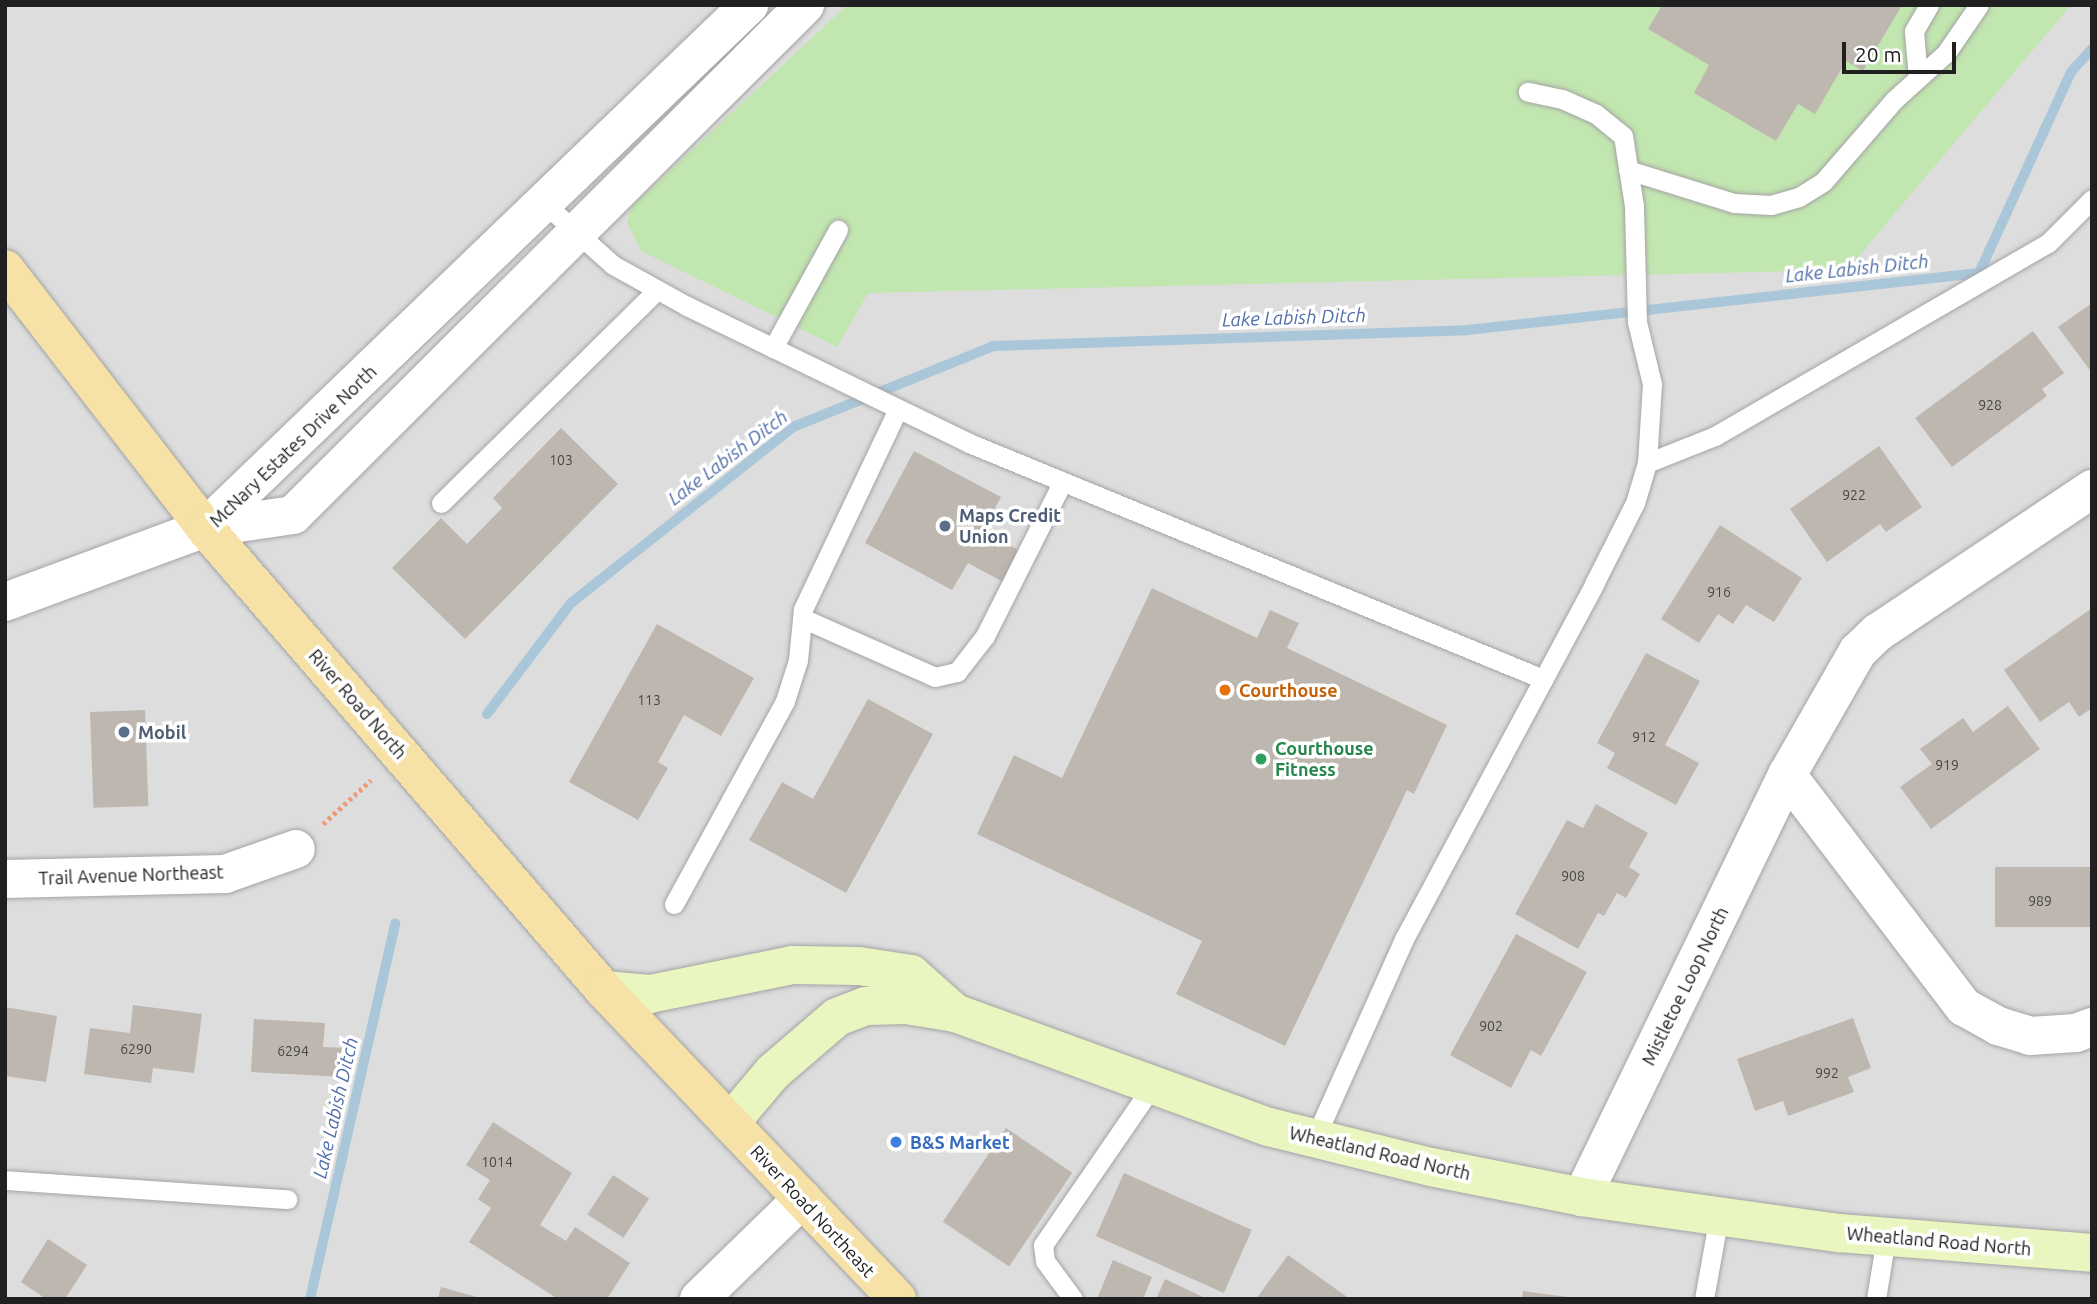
<!DOCTYPE html>
<style>
body{margin:0}
#map{position:relative;width:2097px;height:1304px;overflow:hidden;background:#f0eee7;font-family:Ubuntu,sans-serif}
div>[style]{position:absolute}
.residential>*{inset:0;background:#dedddd;transform-origin:0 0}
.grass>*{inset:0;background:#c2e6b0}
.stream>*{height:10px;margin:-5px;padding:0 5px;transform-origin:5px;border-radius:5px;background:#aac7da}
.building>*{inset:0;background:#bdb7b0;transform-origin:0 0}
.path>*{height:4.5px;margin-top:-2.25px;transform-origin:0;background:repeating-linear-gradient(90deg,#f19877 0 3.5px,transparent 0 7px)}
.roads{filter:drop-shadow(0 0 2px #a4a4a4) drop-shadow(0 0 2px #a4a4a4)}
.service>*{height:19px;margin:-9.5px;padding:0 9.5px;transform-origin:9.5px;border-radius:9.5px;background:#fff}
.minor>*{height:38px;margin:-19px;padding:0 19px;transform-origin:19px;border-radius:19px;background:#fff}
.tertiary>*{height:38px;margin:-19px;padding:0 19px;transform-origin:19px;border-radius:19px;background:#fff}
.secondary>*{height:38px;margin:-19px;padding:0 19px;transform-origin:19px;border-radius:19px;background:#eaf6bf}
.primary>*{height:38px;margin:-19px;padding:0 19px;transform-origin:19px;border-radius:19px;background:#f6e1a6}
.dots>*{width:19px;height:19px;translate:-50% -50%;box-sizing:border-box;border:4px solid #fff;border-radius:50%}
span{translate:-50% -50%;white-space:nowrap;text-align:center;line-height:1.15;-webkit-text-stroke:7px #fff;paint-order:stroke}
.number-label{font-size:14px;color:#474644}
.number-label span{-webkit-text-stroke-width:0}
.street-label{font-size:18px;color:#202020}
.service-label{font-size:18px;color:#4e5e75;font-weight:700}
.left{translate:0 -50%;text-align:left}
.food-label{font-size:18px;color:#c56008;font-weight:700}
.leisure-label{font-size:18px;color:#27864d;font-weight:700}
.shop-label{font-size:18px;color:#366cbe;font-weight:700}
.water-label{font-size:19px;color:#526faa;font-style:italic}
.frame{position:absolute;inset:0;border:7px solid #202020;pointer-events:none}
.scale{position:absolute;left:1842px;top:42px;width:114px;height:32px;box-sizing:border-box;border:4px solid #202020;border-top:0;padding-left:9px;font-size:21px;line-height:24px;white-space:nowrap;color:#202020;-webkit-text-stroke:5px #fff;paint-order:stroke}
</style>
<div id="map">
<div class="residential">
<i style="left:5px;top:5px;width:2087px;height:1294px"></i>
</div>
<div class="grass">
<i style="clip-path:polygon(847px 5px,2071px 5px,1847px 270px,868px 293px,837px 347px,641px 251px,627px 222px,632px 206px)"></i>
</div>
<div class="stream">
<i style="left:487px;top:714px;width:139px;rotate:-52.9deg"></i>
<i style="left:571px;top:603px;width:283px;rotate:-38.4deg"></i>
<i style="left:793px;top:427px;width:216px;rotate:-22deg"></i>
<i style="left:993px;top:346px;width:474px;rotate:-1.9deg"></i>
<i style="left:1467px;top:330px;width:515px;rotate:-6.35deg"></i>
<i style="left:1979px;top:273px;width:221px;rotate:-65.4deg"></i>
<i style="left:2071px;top:72px;width:31px;rotate:-48deg"></i>
<i style="left:310px;top:1299px;width:385px;rotate:-77.2deg"></i>
</div>
<div class="building">
<i style="clip-path:polygon(1662px 5px,1902px 5px,1863px 71px,1846px 61px,1815px 114px,1798px 104px,1776px 141px,1694px 93px,1709px 65px,1648px 29px)"></i>
<i style="clip-path:polygon(2092px 303px,2092px 373px,2058px 327px)"></i>
<i style="clip-path:polygon(2033px 331px,2064px 373px,2042px 389px,2047px 396px,1952px 467px,1915px 418px)"></i>
<i style="clip-path:polygon(561px 428px,618px 484px,465px 639px,392px 568px,441px 518px,467px 544px,502px 508px,493px 498px)"></i>
<i style="clip-path:polygon(1879px 446px,1922px 507px,1886px 532px,1880px 524px,1827px 562px,1790px 509px)"></i>
<i style="clip-path:polygon(914px 451px,1001px 497px,983px 531px,1022px 552px,1005px 583px,968px 563px,952px 590px,865px 543px)"></i>
<i style="clip-path:polygon(1720px 525px,1802px 578px,1774px 622px,1746px 605px,1733px 624px,1718px 614px,1699px 643px,1661px 619px)"></i>
<i style="clip-path:polygon(1152px 588px,1257px 638px,1270px 610px,1299px 623px,1287px 648px,1447px 725px,1414px 794px,1407px 790px,1285px 1046px,1176px 994px,1202px 941px,977px 834px,1014px 755px,1062px 778px)"></i>
<i style="clip-path:polygon(2092px 608px,2092px 708px,2079px 717px,2069px 702px,2040px 722px,2004px 670px)"></i>
<i style="clip-path:polygon(657px 624px,754px 678px,721px 736px,684px 715px,658px 762px,668px 768px,638px 820px,569px 782px)"></i>
<i style="clip-path:polygon(1646px 653px,1700px 681px,1665px 745px,1699px 763px,1676px 805px,1607px 768px,1615px 753px,1597px 743px)"></i>
<i style="clip-path:polygon(868px 699px,933px 734px,846px 893px,749px 840px,782px 782px,813px 799px)"></i>
<i style="clip-path:polygon(2008px 706px,2040px 749px,1931px 829px,1900px 787px,1932px 764px,1920px 749px,1963px 718px,1973px 732px)"></i>
<i style="left:145px;top:710px;width:96px;height:55px;rotate:88deg"></i>
<i style="clip-path:polygon(1596px 804px,1648px 833px,1629px 867px,1640px 874px,1626px 898px,1617px 893px,1604px 916px,1598px 913px,1578px 949px,1515px 914px,1567px 820px,1583px 828px)"></i>
<i style="left:2092px;top:867px;width:60px;height:97px;rotate:90deg"></i>
<i style="clip-path:polygon(1516px 934px,1587px 972px,1541px 1056px,1531px 1050px,1511px 1088px,1450px 1055px)"></i>
<i style="clip-path:polygon(133px 1005px,202px 1014px,194px 1073px,153px 1068px,151px 1083px,84px 1074px,90px 1028px,130px 1033px)"></i>
<i style="clip-path:polygon(5px 1007px,57px 1016px,46px 1082px,5px 1076px)"></i>
<i style="clip-path:polygon(1853px 1018px,1871px 1068px,1848px 1077px,1854px 1092px,1788px 1116px,1783px 1101px,1755px 1111px,1737px 1059px)"></i>
<i style="clip-path:polygon(254px 1019px,325px 1023px,323px 1047px,346px 1048px,345px 1077px,251px 1072px)"></i>
<i style="clip-path:polygon(493px 1122px,572px 1173px,540px 1225px,566px 1241px,575px 1227px,630px 1263px,607px 1299px,558px 1299px,469px 1242px,491px 1208px,478px 1199px,490px 1180px,466px 1165px)"></i>
<i style="left:1006px;top:1128px;width:80px;height:113px;rotate:34deg"></i>
<i style="left:1124px;top:1173px;width:140px;height:69px;rotate:24deg"></i>
<i style="left:613px;top:1175px;width:43px;height:47px;rotate:33deg"></i>
<i style="clip-path:polygon(48px 1239px,87px 1265px,65px 1299px,46px 1299px,21px 1282px)"></i>
<i style="clip-path:polygon(1288px 1255px,1350px 1299px,1256px 1299px)"></i>
<i style="clip-path:polygon(1113px 1260px,1152px 1277px,1143px 1299px,1097px 1299px)"></i>
<i style="clip-path:polygon(1165px 1279px,1207px 1299px,1156px 1299px)"></i>
<i style="clip-path:polygon(441px 1287px,480px 1298px,480px 1299px,438px 1299px)"></i>
<i style="clip-path:polygon(1523px 1291px,1568px 1297px,1568px 1299px,1522px 1299px)"></i>
</div>
<div class="path">
<i style="left:323px;top:824px;width:65px;rotate:-42.5deg"></i>
</div>
<div class="roads">
<div class="service">
<i style="left:1918px;top:78px;width:47px;rotate:-94.9deg"></i>
<i style="left:1914px;top:31px;width:30px;rotate:-60deg"></i>
<i style="left:1628px;top:170px;width:111px;rotate:17.3deg"></i>
<i style="left:1734px;top:203px;width:37px;rotate:3deg"></i>
<i style="left:1771px;top:205px;width:29px;rotate:-16deg"></i>
<i style="left:1799px;top:197px;width:28px;rotate:-32deg"></i>
<i style="left:1823px;top:182px;width:108px;rotate:-49.1deg"></i>
<i style="left:1894px;top:100px;width:70px;rotate:-42.1deg"></i>
<i style="left:1946px;top:53px;width:58px;rotate:-55.5deg"></i>
<i style="left:545px;top:204px;width:91px;rotate:41.9deg"></i>
<i style="left:613px;top:265px;width:85px;rotate:29deg"></i>
<i style="left:687px;top:306px;width:314px;rotate:25.9deg"></i>
<i style="left:969px;top:443px;width:621px;rotate:22.35deg"></i>
<i style="left:773px;top:348px;width:135px;rotate:-61.2deg"></i>
<i style="left:1647px;top:463px;width:73px;rotate:-21.7deg"></i>
<i style="left:1715px;top:436px;width:385px;rotate:-30.1deg"></i>
<i style="left:2048px;top:243px;width:62px;rotate:-45deg"></i>
<i style="left:441px;top:503px;width:303px;rotate:-44.6deg"></i>
<i style="left:802px;top:618px;width:145px;rotate:23.9deg"></i>
<i style="left:935px;top:677px;width:23px;rotate:-13deg"></i>
<i style="left:957px;top:672px;width:46px;rotate:-52.1deg"></i>
<i style="left:985px;top:636px;width:171px;rotate:-63.3deg"></i>
<i style="left:674px;top:904px;width:231px;rotate:-61.3deg"></i>
<i style="left:785px;top:701px;width:43px;rotate:-72.4deg"></i>
<i style="left:798px;top:660px;width:51px;rotate:-84.4deg"></i>
<i style="left:803px;top:609px;width:221px;rotate:-64.6deg"></i>
<i style="left:1315px;top:1138px;width:218px;rotate:-65.9deg"></i>
<i style="left:1404px;top:939px;width:403px;rotate:-61.8deg"></i>
<i style="left:1594px;top:584px;width:91px;rotate:-63.2deg"></i>
<i style="left:1635px;top:503px;width:42px;rotate:-73.3deg"></i>
<i style="left:1647px;top:463px;width:79px;rotate:-86.4deg"></i>
<i style="left:1652px;top:384px;width:64px;rotate:-103.6deg"></i>
<i style="left:1637px;top:322px;width:116px;rotate:-91.5deg"></i>
<i style="left:1634px;top:206px;width:71px;rotate:-98.9deg"></i>
<i style="left:1623px;top:136px;width:35px;rotate:-141deg"></i>
<i style="left:1596px;top:114px;width:37px;rotate:-156deg"></i>
<i style="left:1562px;top:99px;width:35px;rotate:-168deg"></i>
<i style="left:5px;top:1180px;width:283px;rotate:3.9deg"></i>
<i style="left:1073px;top:1299px;width:47px;rotate:-126.4deg"></i>
<i style="left:1045px;top:1261px;width:16px;rotate:-97deg"></i>
<i style="left:1043px;top:1245px;width:194px;rotate:-55.5deg"></i>
<i style="left:1704px;top:1299px;width:84px;rotate:-79.8deg"></i>
<i style="left:1876px;top:1299px;width:63px;rotate:-80.8deg"></i>
</div>
<div class="minor">
<i style="left:2092px;top:489px;width:257px;rotate:146.2deg"></i>
<i style="left:1878px;top:632px;width:28px;rotate:136deg"></i>
<i style="left:1858px;top:651px;width:143px;rotate:119.8deg"></i>
<i style="left:1787px;top:775px;width:292px;rotate:52.7deg"></i>
<i style="left:1964px;top:1007px;width:39px;rotate:29deg"></i>
<i style="left:1998px;top:1026px;width:34px;rotate:17deg"></i>
<i style="left:2030px;top:1036px;width:46px;rotate:-3.7deg"></i>
<i style="left:2076px;top:1033px;width:17px;rotate:-21deg"></i>
<i style="left:205px;top:528px;width:89px;rotate:-8.4deg"></i>
<i style="left:293px;top:515px;width:723px;rotate:-44.89deg"></i>
<i style="left:205px;top:528px;width:755px;rotate:-43.87deg"></i>
<i style="left:5px;top:879px;width:220px;rotate:-1.3deg"></i>
<i style="left:225px;top:874px;width:75px;rotate:-19.4deg"></i>
<i style="left:1582px;top:1197px;width:469px;rotate:-64.1deg"></i>
<i style="left:699px;top:1299px;width:144px;rotate:-44.2deg"></i>
</div>
<div class="tertiary">
<i style="left:5px;top:602px;width:213px;rotate:-20.3deg"></i>
</div>
<div class="secondary">
<i style="left:604px;top:990px;width:46px;rotate:5deg"></i>
<i style="left:650px;top:994px;width:146px;rotate:-11.5deg"></i>
<i style="left:793px;top:965px;width:66px;rotate:0.9deg"></i>
<i style="left:859px;top:966px;width:53px;rotate:8.7deg"></i>
<i style="left:911px;top:974px;width:59px;rotate:41.6deg"></i>
<i style="left:730px;top:1123px;width:67px;rotate:-49.9deg"></i>
<i style="left:773px;top:1072px;width:84px;rotate:-40.7deg"></i>
<i style="left:837px;top:1017px;width:30px;rotate:-21deg"></i>
<i style="left:865px;top:1006px;width:41px;rotate:-1.4deg"></i>
<i style="left:906px;top:1005px;width:50px;rotate:9.3deg"></i>
<i style="left:955px;top:1013px;width:334px;rotate:20deg"></i>
<i style="left:1269px;top:1127px;width:167px;rotate:13.9deg"></i>
<i style="left:1431px;top:1167px;width:154px;rotate:11.2deg"></i>
<i style="left:1582px;top:1197px;width:260px;rotate:8deg"></i>
<i style="left:1839px;top:1233px;width:254px;rotate:4.5deg"></i>
</div>
<div class="primary">
<i style="left:5px;top:269px;width:327px;rotate:52.3deg"></i>
<i style="left:205px;top:528px;width:610px;rotate:49.18deg"></i>
<i style="left:604px;top:990px;width:426px;rotate:46.5deg"></i>
</div>
</div>
<div class="dots">
<i style="left:945px;top:526px;background:#5c6f8a"></i>
<i style="left:1225px;top:690px;background:#e8710a"></i>
<i style="left:124px;top:732px;background:#5c6f8a"></i>
<i style="left:1261px;top:759px;background:#2e9e5b"></i>
<i style="left:896px;top:1142px;background:#3f7fe0"></i>
</div>
<div class="number-label">
<span style="left:1990px;top:405px">928</span>
<span style="left:561px;top:460px">103</span>
<span style="left:1854px;top:495px">922</span>
<span style="left:1719px;top:592px">916</span>
<span style="left:649px;top:700px">113</span>
<span style="left:1644px;top:737px">912</span>
<span style="left:1947px;top:765px">919</span>
<span style="left:1573px;top:876px">908</span>
<span style="left:2040px;top:901px">989</span>
<span style="left:1491px;top:1026px">902</span>
<span style="left:136px;top:1049px">6290</span>
<span style="left:293px;top:1051px">6294</span>
<span style="left:1827px;top:1073px">992</span>
<span style="left:497px;top:1162px">1014</span>
</div>
<div class="street-label">
<span style="left:293px;top:446px;rotate:-44deg">McNary Estates Drive North</span>
<span style="left:358px;top:704px;rotate:49deg">River Road North</span>
<span style="left:131px;top:875px;rotate:-2deg">Trail Avenue Northeast</span>
<span style="left:1685px;top:986px;rotate:-64deg">Mistletoe Loop North</span>
<span style="left:1380px;top:1153px;rotate:13deg">Wheatland Road North</span>
<span style="left:813px;top:1211px;rotate:47deg">River Road Northeast</span>
<span style="left:1939px;top:1241px;rotate:5deg">Wheatland Road North</span>
</div>
<div class="service-label">
<span class="left" style="left:959px;top:526px">Maps Credit<br>Union</span>
<span class="left" style="left:138px;top:732px">Mobil</span>
</div>
<div class="food-label">
<span class="left" style="left:1239px;top:690px">Courthouse</span>
</div>
<div class="leisure-label">
<span class="left" style="left:1275px;top:759px">Courthouse<br>Fitness</span>
</div>
<div class="shop-label">
<span class="left" style="left:910px;top:1142px">B&amp;S Market</span>
</div>
<div class="water-label">
<span style="left:1857px;top:269px;rotate:-6deg">Lake Labish Ditch</span>
<span style="left:1294px;top:318px;rotate:-2deg">Lake Labish Ditch</span>
<span style="left:728px;top:458px;rotate:-37deg">Lake Labish Ditch</span>
<span style="left:336px;top:1108px;rotate:-77deg">Lake Labish Ditch</span>
</div>
<div class="frame"></div>
<div class="scale">20 m</div>
</div>
